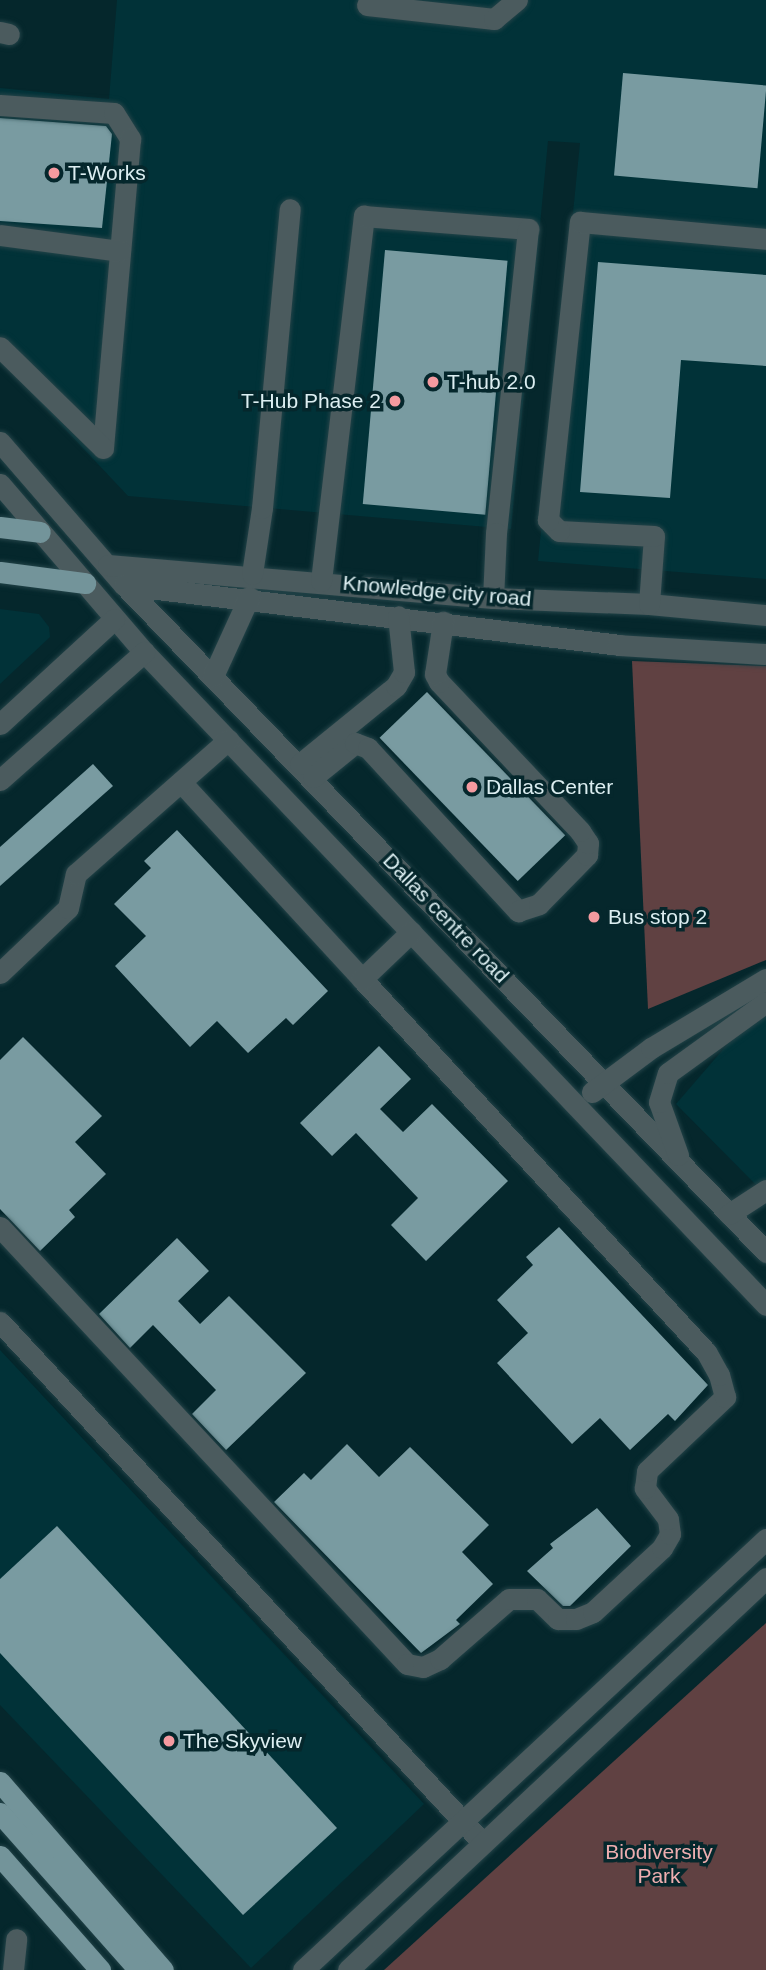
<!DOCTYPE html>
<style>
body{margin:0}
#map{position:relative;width:766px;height:1970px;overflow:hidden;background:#05272c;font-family:Arial,sans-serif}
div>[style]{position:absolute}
.built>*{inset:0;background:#013238}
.green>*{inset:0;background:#604142}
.building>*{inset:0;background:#799ba1;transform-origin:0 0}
.roads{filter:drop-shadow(0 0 2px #234348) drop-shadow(0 0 2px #234348)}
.minor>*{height:21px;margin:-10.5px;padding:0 10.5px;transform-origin:10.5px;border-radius:10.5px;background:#4b5b5e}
.major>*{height:21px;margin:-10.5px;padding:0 10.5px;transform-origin:10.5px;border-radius:10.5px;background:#73949a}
.dots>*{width:19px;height:19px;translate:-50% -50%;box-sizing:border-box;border:4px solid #05272c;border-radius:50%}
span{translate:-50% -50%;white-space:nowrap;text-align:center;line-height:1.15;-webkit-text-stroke:7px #05272c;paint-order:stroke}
.poi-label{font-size:21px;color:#dceef1}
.left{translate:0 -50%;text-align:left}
.right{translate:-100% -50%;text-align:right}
.street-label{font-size:21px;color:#dceef1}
.park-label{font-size:21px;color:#eeaeb0}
</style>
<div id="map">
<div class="built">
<i style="clip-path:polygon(117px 0,766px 0,766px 579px,538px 561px,580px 143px,548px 141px,511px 529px,128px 496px,0 360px,0 88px,109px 99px)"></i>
<i style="clip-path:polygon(0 609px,39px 614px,49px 627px,50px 637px,0 684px)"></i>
<i style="clip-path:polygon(766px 1010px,766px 1195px,676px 1104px,751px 1017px)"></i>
<i style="clip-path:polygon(0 1350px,424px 1804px,251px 1968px,0 1705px)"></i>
</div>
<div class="green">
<i style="clip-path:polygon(632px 661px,766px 666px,766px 960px,648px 1009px)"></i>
<i style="clip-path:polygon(766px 1623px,766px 1970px,384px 1970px)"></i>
</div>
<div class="building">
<i style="left:623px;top:73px;width:144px;height:103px;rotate:5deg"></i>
<i style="clip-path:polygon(0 118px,106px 126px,112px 134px,102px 228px,0 221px)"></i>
<i style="left:385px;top:250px;width:123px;height:255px;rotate:5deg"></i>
<i style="clip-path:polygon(598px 262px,766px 275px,766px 366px,681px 360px,670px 498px,580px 492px)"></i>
<i style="left:427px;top:692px;width:199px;height:66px;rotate:46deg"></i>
<i style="clip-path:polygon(93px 764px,113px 786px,0 886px,0 847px)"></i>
<i style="clip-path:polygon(177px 830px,328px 991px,293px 1025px,286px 1018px,248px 1053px,217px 1021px,190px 1047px,115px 966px,146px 936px,114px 904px,151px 868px,144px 861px)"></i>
<i style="clip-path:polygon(23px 1037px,102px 1116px,75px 1142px,106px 1174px,69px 1210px,75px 1217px,40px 1251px,0 1209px,0 1060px)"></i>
<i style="clip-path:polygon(379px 1046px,411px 1079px,380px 1109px,403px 1132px,432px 1104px,508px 1181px,426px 1261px,391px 1225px,418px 1198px,356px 1133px,332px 1156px,300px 1123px)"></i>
<i style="clip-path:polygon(559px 1227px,708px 1385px,675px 1421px,668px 1414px,630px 1450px,600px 1418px,572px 1444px,497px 1363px,528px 1333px,497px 1300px,533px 1265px,526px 1257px)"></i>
<i style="clip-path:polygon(177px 1238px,209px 1271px,178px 1301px,200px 1324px,229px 1296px,306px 1373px,226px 1450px,192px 1414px,216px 1390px,153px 1325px,130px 1348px,99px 1314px)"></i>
<i style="clip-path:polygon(347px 1444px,379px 1477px,410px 1447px,489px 1525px,462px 1552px,493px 1584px,456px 1620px,460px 1624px,421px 1653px,274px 1502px,304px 1473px,311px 1480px)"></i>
<i style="clip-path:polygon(597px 1508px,631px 1546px,570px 1606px,563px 1606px,527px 1571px,553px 1548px,550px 1544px)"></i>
<i style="clip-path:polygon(57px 1526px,337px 1828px,243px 1915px,0 1653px,0 1579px)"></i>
</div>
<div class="roads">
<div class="minor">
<i style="left:367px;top:5px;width:128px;rotate:6.3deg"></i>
<i style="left:494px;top:19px;width:30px;rotate:-40deg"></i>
<i style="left:0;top:32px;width:9px;rotate:13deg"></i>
<i style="left:0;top:105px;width:114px;rotate:4deg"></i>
<i style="left:114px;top:113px;width:31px;rotate:58deg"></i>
<i style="left:130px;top:139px;width:310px;rotate:95deg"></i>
<i style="left:103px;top:448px;width:144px;rotate:-135.6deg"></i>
<i style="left:0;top:235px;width:121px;rotate:7.6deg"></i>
<i style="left:0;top:442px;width:189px;rotate:49.1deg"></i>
<i style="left:124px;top:585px;width:926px;rotate:46.09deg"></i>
<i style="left:0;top:484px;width:221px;rotate:49.4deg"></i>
<i style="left:144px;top:652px;width:902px;rotate:46.39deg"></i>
<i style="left:108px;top:565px;width:386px;rotate:4.9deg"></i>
<i style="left:493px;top:598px;width:156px;rotate:2.2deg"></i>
<i style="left:649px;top:604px;width:118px;rotate:5.4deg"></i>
<i style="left:252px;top:574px;width:67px;rotate:-81.4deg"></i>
<i style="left:262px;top:508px;width:300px;rotate:-84.7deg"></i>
<i style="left:321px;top:581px;width:368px;rotate:-83.3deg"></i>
<i style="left:364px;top:216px;width:165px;rotate:4.5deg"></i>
<i style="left:528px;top:229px;width:306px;rotate:96deg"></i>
<i style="left:496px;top:533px;width:65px;rotate:92.6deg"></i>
<i style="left:124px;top:585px;width:498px;rotate:6.9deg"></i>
<i style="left:618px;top:645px;width:148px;rotate:3.5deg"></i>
<i style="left:649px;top:604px;width:68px;rotate:-85.8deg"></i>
<i style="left:654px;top:536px;width:95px;rotate:-177deg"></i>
<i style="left:559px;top:531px;width:16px;rotate:-135deg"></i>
<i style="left:548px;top:520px;width:300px;rotate:-83.9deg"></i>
<i style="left:580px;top:222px;width:187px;rotate:5.2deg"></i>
<i style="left:213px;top:676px;width:87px;rotate:-65.5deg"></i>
<i style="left:0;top:724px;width:155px;rotate:-42.6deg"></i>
<i style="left:300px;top:764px;width:124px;rotate:-39.1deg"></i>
<i style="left:396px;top:686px;width:16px;rotate:-60deg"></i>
<i style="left:404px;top:672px;width:56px;rotate:-96.1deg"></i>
<i style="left:313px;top:777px;width:54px;rotate:-39deg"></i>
<i style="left:355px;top:743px;width:14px;rotate:21deg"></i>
<i style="left:368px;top:748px;width:222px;rotate:47.4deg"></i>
<i style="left:518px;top:911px;width:22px;rotate:-18deg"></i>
<i style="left:539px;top:904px;width:69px;rotate:-45.6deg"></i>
<i style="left:587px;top:855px;width:12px;rotate:-85deg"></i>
<i style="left:588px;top:843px;width:14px;rotate:-124deg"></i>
<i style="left:580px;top:831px;width:205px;rotate:-133.4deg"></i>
<i style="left:439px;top:682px;width:9px;rotate:-117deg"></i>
<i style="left:435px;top:674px;width:53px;rotate:-81.3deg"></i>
<i style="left:0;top:780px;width:193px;rotate:-41.6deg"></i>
<i style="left:181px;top:782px;width:268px;rotate:47.4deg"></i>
<i style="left:0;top:973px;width:94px;rotate:-43.7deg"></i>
<i style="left:68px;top:908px;width:35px;rotate:-77deg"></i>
<i style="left:76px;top:874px;width:203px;rotate:-41.4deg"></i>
<i style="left:592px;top:1092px;width:74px;rotate:-36.7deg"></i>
<i style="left:651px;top:1048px;width:134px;rotate:-31deg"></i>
<i style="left:678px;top:1155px;width:56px;rotate:-109.7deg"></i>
<i style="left:659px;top:1102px;width:30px;rotate:-73deg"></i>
<i style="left:668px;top:1073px;width:121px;rotate:-35.9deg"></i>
<i style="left:729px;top:1214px;width:44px;rotate:-33deg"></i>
<i style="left:0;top:1227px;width:597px;rotate:47.04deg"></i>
<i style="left:407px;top:1664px;width:16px;rotate:11deg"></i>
<i style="left:423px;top:1667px;width:19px;rotate:-25deg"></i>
<i style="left:440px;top:1659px;width:91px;rotate:-41deg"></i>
<i style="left:509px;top:1599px;width:28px"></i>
<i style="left:537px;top:1599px;width:29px;rotate:44deg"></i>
<i style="left:558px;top:1619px;width:18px"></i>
<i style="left:576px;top:1619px;width:18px;rotate:-22deg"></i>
<i style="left:593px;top:1612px;width:94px;rotate:-42.8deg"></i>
<i style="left:662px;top:1548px;width:16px;rotate:-60deg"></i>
<i style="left:670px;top:1534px;width:15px;rotate:-98deg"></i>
<i style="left:668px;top:1519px;width:39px;rotate:-127deg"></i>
<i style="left:645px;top:1488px;width:17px;rotate:-83deg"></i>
<i style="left:647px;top:1471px;width:108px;rotate:-43.5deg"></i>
<i style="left:725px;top:1397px;width:23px;rotate:-105deg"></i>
<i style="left:719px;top:1375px;width:26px;rotate:-119deg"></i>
<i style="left:706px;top:1352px;width:507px;rotate:-132.68deg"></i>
<i style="left:362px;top:979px;width:68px;rotate:-43.8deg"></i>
<i style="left:0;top:1322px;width:710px;rotate:47.17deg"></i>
<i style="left:13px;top:1970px;width:31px;rotate:-84deg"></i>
<i style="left:303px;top:1970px;width:633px;rotate:-42.95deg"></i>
<i style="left:348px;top:1970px;width:573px;rotate:-43.16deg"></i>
</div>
<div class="major">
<i style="left:0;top:527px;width:40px;rotate:7.1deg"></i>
<i style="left:0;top:572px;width:86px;rotate:7.4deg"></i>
<i style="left:0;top:1782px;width:249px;rotate:49.1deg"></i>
<i style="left:0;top:1813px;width:210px;rotate:48.5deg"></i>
<i style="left:0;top:1856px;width:152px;rotate:48.7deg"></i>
</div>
</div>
<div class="dots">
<i style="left:54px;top:173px;background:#f49aa0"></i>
<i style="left:433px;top:382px;background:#f49aa0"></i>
<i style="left:395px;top:401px;background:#f49aa0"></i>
<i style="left:472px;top:787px;background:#f49aa0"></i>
<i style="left:594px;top:917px;background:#f49aa0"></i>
<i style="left:169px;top:1741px;background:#f49aa0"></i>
</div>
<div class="poi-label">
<span class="left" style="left:68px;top:173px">T-Works</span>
<span class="left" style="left:447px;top:382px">T-hub 2.0</span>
<span class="right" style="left:381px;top:401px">T-Hub Phase 2</span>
<span class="left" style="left:486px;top:787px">Dallas Center</span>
<span class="left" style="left:608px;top:917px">Bus stop 2</span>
<span class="left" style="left:183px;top:1741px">The Skyview</span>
</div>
<div class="street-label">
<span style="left:437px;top:591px;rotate:5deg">Knowledge city road</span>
<span style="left:446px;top:918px;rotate:46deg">Dallas centre road</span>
</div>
<div class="park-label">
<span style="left:659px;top:1864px">Biodiversity<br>Park</span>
</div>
</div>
